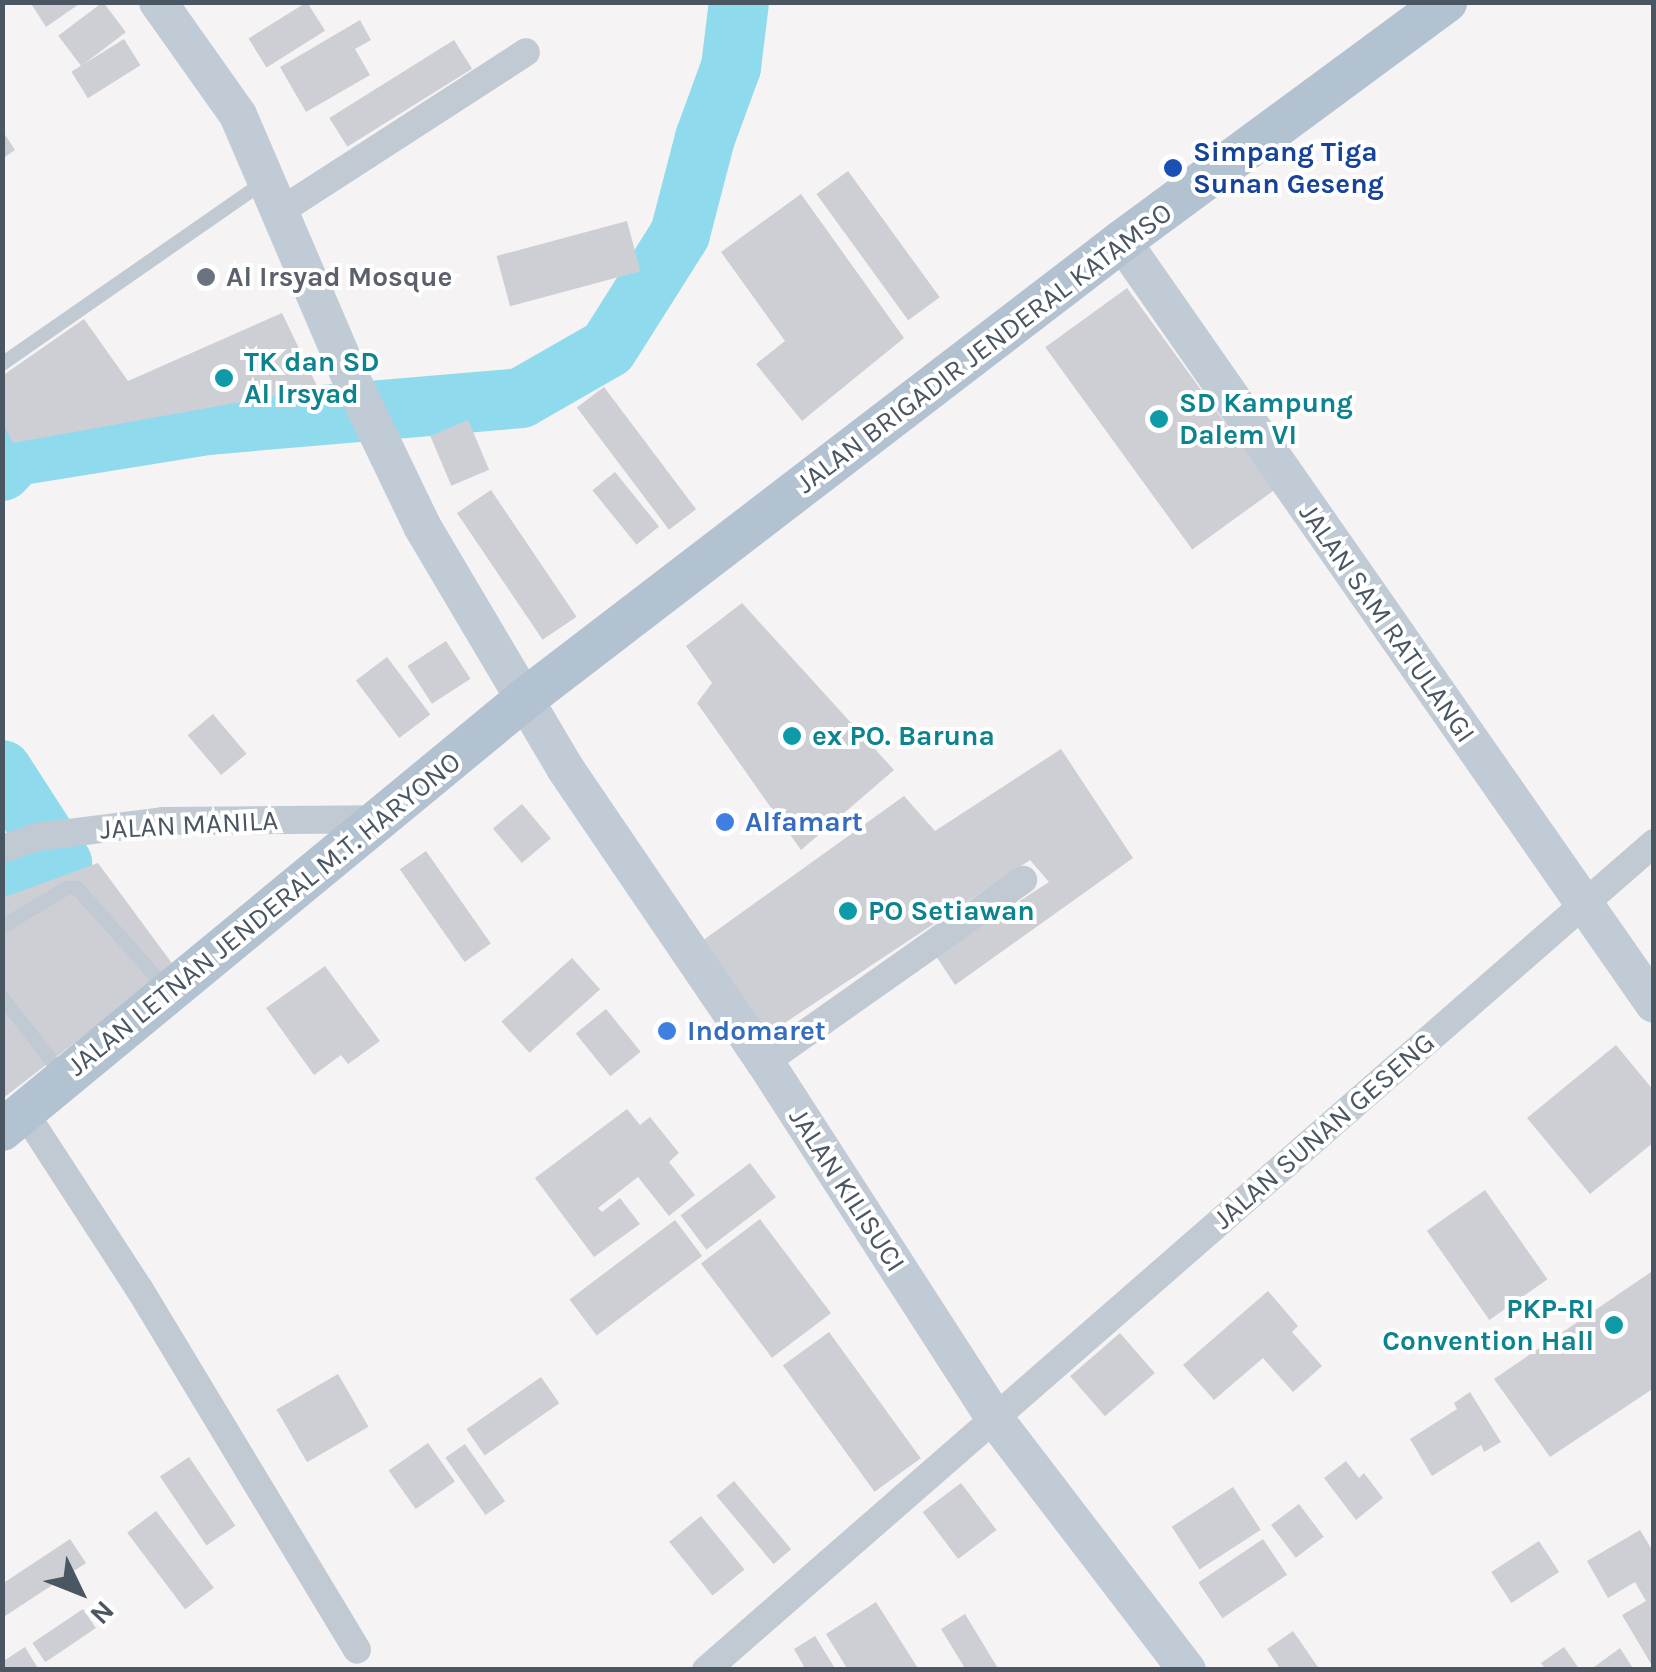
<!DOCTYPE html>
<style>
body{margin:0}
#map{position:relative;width:1656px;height:1672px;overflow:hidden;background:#f5f3f3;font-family:Karla,sans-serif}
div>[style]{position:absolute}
.river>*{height:60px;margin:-30px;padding:0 30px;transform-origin:30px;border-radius:30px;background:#90daee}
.building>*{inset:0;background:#cdcfd5;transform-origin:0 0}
.lane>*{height:14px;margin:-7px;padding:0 7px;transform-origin:7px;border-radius:7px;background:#c1cad2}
.street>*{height:28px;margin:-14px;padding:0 14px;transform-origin:14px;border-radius:14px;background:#c1cad2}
.secondary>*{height:38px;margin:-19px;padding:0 19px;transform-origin:19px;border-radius:19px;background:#c1cbd6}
.primary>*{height:42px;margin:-21px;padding:0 21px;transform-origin:21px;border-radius:21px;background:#b3c2d1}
.dots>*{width:28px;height:28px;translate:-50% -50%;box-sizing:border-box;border:5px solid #fff;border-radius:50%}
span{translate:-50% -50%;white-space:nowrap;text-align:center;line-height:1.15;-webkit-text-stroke:8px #fff;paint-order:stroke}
.transit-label{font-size:28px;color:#164399;font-weight:700}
.left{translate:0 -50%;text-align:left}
.worship-label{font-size:28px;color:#5b616d;font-weight:700}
.street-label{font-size:28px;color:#4a5661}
.culture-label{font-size:28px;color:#0d838f;font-weight:700}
.right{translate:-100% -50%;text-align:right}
.shop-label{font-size:28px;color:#366cbe;font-weight:700}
.frame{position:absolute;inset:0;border:5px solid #4a5661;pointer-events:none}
.north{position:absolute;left:30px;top:1542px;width:100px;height:100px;-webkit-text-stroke:8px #fff;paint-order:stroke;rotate:133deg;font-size:28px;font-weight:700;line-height:40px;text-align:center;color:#4a5661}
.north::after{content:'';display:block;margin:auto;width:35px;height:45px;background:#4a5661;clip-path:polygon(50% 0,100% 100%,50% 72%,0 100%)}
</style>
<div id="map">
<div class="river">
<i style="left:2px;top:471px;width:21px;rotate:-47deg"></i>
<i style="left:16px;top:456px;width:193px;rotate:-9.2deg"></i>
<i style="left:207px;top:425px;width:315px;rotate:-4.9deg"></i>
<i style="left:521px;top:398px;width:100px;rotate:-29.9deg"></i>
<i style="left:608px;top:348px;width:135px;rotate:-57.7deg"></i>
<i style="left:680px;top:234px;width:99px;rotate:-75.4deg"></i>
<i style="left:705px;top:138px;width:76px;rotate:-69.9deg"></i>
<i style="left:731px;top:67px;width:65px;rotate:-83deg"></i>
<i style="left:2px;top:770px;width:111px;rotate:57.2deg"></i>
<i style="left:62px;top:863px;width:64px;rotate:160.7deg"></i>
</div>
<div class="building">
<i style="clip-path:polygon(30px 2px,82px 2px,46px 27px)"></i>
<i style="left:103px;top:2px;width:38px;height:56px;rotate:53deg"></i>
<i style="left:307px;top:2px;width:34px;height:69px;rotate:58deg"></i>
<i style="clip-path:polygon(360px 20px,371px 40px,355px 49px,370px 75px,306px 112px,280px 67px)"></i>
<i style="left:124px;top:39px;width:31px;height:62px;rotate:58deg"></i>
<i style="left:454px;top:40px;width:34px;height:147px;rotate:58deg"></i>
<i style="clip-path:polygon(2px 130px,15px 150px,2px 159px)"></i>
<i style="left:848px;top:171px;width:156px;height:39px;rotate:54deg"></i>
<i style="clip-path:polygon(801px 194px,904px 338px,802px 421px,756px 364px,785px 341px,721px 252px)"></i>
<i style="left:627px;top:221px;width:52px;height:135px;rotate:75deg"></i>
<i style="left:1127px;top:288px;width:250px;height:101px;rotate:54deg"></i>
<i style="clip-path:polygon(282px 313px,318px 388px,13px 443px,2px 421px,2px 376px,84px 319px,128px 381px)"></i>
<i style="left:604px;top:387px;width:153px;height:34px;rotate:53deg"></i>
<i style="left:468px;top:420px;width:54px;height:41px;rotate:67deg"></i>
<i style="left:615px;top:472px;width:70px;height:29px;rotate:51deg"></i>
<i style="left:491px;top:490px;width:153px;height:41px;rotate:56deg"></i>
<i style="clip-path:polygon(742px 603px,894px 770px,801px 850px,697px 703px,712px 683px,686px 646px)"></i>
<i style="left:446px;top:641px;width:45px;height:46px;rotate:57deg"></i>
<i style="left:387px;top:657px;width:72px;height:39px;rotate:53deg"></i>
<i style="left:213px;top:714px;width:52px;height:33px;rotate:50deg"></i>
<i style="clip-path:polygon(1061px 749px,1133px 858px,955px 985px,936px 956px,1049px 882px,1030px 860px,765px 1036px,702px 941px,904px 796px,935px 831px)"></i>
<i style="left:522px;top:804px;width:45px;height:38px;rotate:50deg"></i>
<i style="left:426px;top:851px;width:113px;height:32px;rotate:55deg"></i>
<i style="clip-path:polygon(98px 863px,174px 966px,2px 1099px,2px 898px)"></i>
<i style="left:572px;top:958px;width:42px;height:95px;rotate:48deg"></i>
<i style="clip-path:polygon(325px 966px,380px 1041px,348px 1064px,341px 1055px,314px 1075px,266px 1008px)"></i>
<i style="left:606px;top:1009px;width:55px;height:39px;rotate:51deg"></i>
<i style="clip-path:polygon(1616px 1045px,1654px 1091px,1654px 1142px,1590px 1194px,1527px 1118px)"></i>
<i style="clip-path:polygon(627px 1109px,640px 1125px,650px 1117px,679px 1153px,669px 1162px,695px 1195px,669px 1216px,638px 1177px,598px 1208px,602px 1212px,620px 1198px,640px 1224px,594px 1257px,535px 1178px)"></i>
<i style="left:750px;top:1163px;width:43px;height:87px;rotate:53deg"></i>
<i style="left:1485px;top:1190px;width:109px;height:71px;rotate:55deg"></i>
<i style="left:760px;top:1219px;width:118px;height:74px;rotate:53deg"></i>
<i style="left:675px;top:1220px;width:45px;height:132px;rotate:53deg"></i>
<i style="clip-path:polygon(1654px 1270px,1654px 1388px,1550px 1457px,1494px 1379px)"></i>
<i style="clip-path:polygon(1268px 1291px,1298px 1326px,1292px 1332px,1322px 1366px,1293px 1392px,1263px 1358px,1214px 1400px,1183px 1365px)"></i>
<i style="left:829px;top:1332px;width:156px;height:57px;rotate:54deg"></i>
<i style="left:1120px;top:1333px;width:53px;height:66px;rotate:49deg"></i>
<i style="left:338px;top:1374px;width:61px;height:71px;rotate:60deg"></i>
<i style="left:541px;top:1377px;width:32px;height:91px;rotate:55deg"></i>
<i style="clip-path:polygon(1470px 1392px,1501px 1442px,1484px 1452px,1481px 1445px,1432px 1476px,1410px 1439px,1457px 1409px,1454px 1403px)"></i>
<i style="left:428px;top:1443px;width:47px;height:48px;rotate:55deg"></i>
<i style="left:465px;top:1444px;width:70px;height:24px;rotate:55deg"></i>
<i style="left:189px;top:1457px;width:83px;height:35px;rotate:56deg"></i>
<i style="clip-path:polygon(1346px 1461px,1359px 1478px,1364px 1473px,1383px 1498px,1356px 1520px,1324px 1478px)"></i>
<i style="left:734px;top:1481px;width:89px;height:23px;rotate:50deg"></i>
<i style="left:961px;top:1483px;width:59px;height:48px;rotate:53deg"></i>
<i style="left:1233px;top:1487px;width:51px;height:73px;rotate:57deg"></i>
<i style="left:1299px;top:1504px;width:41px;height:35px;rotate:53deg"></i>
<i style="left:156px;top:1511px;width:96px;height:36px;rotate:53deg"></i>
<i style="left:701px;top:1516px;width:69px;height:41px;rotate:51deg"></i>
<i style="clip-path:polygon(1640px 1530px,1654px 1553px,1654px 1669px,1622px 1615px,1646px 1601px,1635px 1582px,1608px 1598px,1587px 1561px)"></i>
<i style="clip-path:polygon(70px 1539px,86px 1563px,2px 1618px,2px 1584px)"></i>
<i style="left:1263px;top:1539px;width:43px;height:78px;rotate:56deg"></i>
<i style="left:1539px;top:1541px;width:37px;height:57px;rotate:57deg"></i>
<i style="clip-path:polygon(876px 1602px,919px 1670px,848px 1670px,826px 1634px)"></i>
<i style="left:83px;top:1609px;width:23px;height:61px;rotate:56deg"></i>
<i style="clip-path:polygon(965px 1614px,999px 1670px,966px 1670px,941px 1629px)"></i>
<i style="clip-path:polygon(1293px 1631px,1320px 1670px,1281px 1670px,1267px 1649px)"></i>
<i style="clip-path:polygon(815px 1636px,836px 1670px,806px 1670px,794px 1649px)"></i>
<i style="clip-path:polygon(25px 1647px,39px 1670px,2px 1670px,2px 1662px)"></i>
<i style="clip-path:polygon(1564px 1647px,1580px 1670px,1546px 1670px,1541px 1663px)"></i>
<i style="clip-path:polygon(1620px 1648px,1634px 1670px,1590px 1670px)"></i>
</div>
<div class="lane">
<i style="left:2px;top:364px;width:320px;rotate:-34.8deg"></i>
<i style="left:2px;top:927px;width:76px;rotate:-31deg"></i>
<i style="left:67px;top:888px;width:10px"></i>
<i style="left:77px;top:888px;width:134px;rotate:48.3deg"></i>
<i style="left:2px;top:997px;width:100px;rotate:52.3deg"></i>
</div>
<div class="street">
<i style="left:279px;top:212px;width:294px;rotate:-32.9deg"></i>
<i style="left:2px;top:849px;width:37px;rotate:-19deg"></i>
<i style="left:37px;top:837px;width:127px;rotate:-7.2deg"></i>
<i style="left:163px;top:821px;width:214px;rotate:-0.5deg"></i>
<i style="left:765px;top:1062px;width:316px;rotate:-35.2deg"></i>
<i style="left:23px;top:1110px;width:215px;rotate:57deg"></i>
<i style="left:140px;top:1290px;width:420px;rotate:58.9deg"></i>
<i style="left:706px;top:1670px;width:1258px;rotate:-41.1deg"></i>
</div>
<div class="secondary">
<i style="left:158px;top:2px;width:138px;rotate:54.7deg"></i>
<i style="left:238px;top:115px;width:282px;rotate:66.8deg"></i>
<i style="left:349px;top:374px;width:169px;rotate:64.3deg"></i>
<i style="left:422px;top:526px;width:281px;rotate:59.4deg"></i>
<i style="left:565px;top:768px;width:356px;rotate:55.8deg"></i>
<i style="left:765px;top:1062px;width:425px;rotate:57.2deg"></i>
<i style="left:995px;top:1419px;width:316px;rotate:52.6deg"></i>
<i style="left:1122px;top:241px;width:930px;rotate:55.11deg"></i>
</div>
<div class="primary">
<i style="left:2px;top:1130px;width:679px;rotate:-39.5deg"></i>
<i style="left:526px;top:698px;width:751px;rotate:-37.48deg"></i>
<i style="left:1122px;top:241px;width:403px;rotate:-36.4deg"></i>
</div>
<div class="dots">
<i style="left:1173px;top:168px;background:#1a4fb4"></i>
<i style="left:206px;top:277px;background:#6b7280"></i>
<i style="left:224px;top:378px;background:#0f9aa8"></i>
<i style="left:1159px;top:419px;background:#0f9aa8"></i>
<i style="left:792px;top:736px;background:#0f9aa8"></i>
<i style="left:725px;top:822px;background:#3f7fe0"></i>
<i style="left:848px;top:911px;background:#0f9aa8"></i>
<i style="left:667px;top:1031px;background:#3f7fe0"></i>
<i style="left:1614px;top:1325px;background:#0f9aa8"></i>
</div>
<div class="transit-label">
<span class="left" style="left:1193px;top:168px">Simpang Tiga<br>Sunan Geseng</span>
</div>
<div class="worship-label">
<span class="left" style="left:226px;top:277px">Al Irsyad Mosque</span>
</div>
<div class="street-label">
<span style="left:984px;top:348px;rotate:-37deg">JALAN BRIGADIR JENDERAL KATAMSO</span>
<span style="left:1387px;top:623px;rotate:55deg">JALAN SAM RATULANGI</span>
<span style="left:189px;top:825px;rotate:-3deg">JALAN MANILA</span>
<span style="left:264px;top:914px;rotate:-39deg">JALAN LETNAN JENDERAL M.T. HARYONO</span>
<span style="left:1324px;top:1131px;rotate:-41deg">JALAN SUNAN GESENG</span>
<span style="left:847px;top:1190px;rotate:57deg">JALAN KILISUCI</span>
</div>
<div class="culture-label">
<span class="left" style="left:244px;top:378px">TK dan SD<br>Al Irsyad</span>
<span class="left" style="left:1179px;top:419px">SD Kampung<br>Dalem VI</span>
<span class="left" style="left:812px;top:736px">ex PO. Baruna</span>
<span class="left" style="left:868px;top:911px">PO Setiawan</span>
<span class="right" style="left:1594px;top:1325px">PKP-RI<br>Convention Hall</span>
</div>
<div class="shop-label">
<span class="left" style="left:745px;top:822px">Alfamart</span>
<span class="left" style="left:687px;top:1031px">Indomaret</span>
</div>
<div class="frame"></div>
<div class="north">N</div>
</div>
